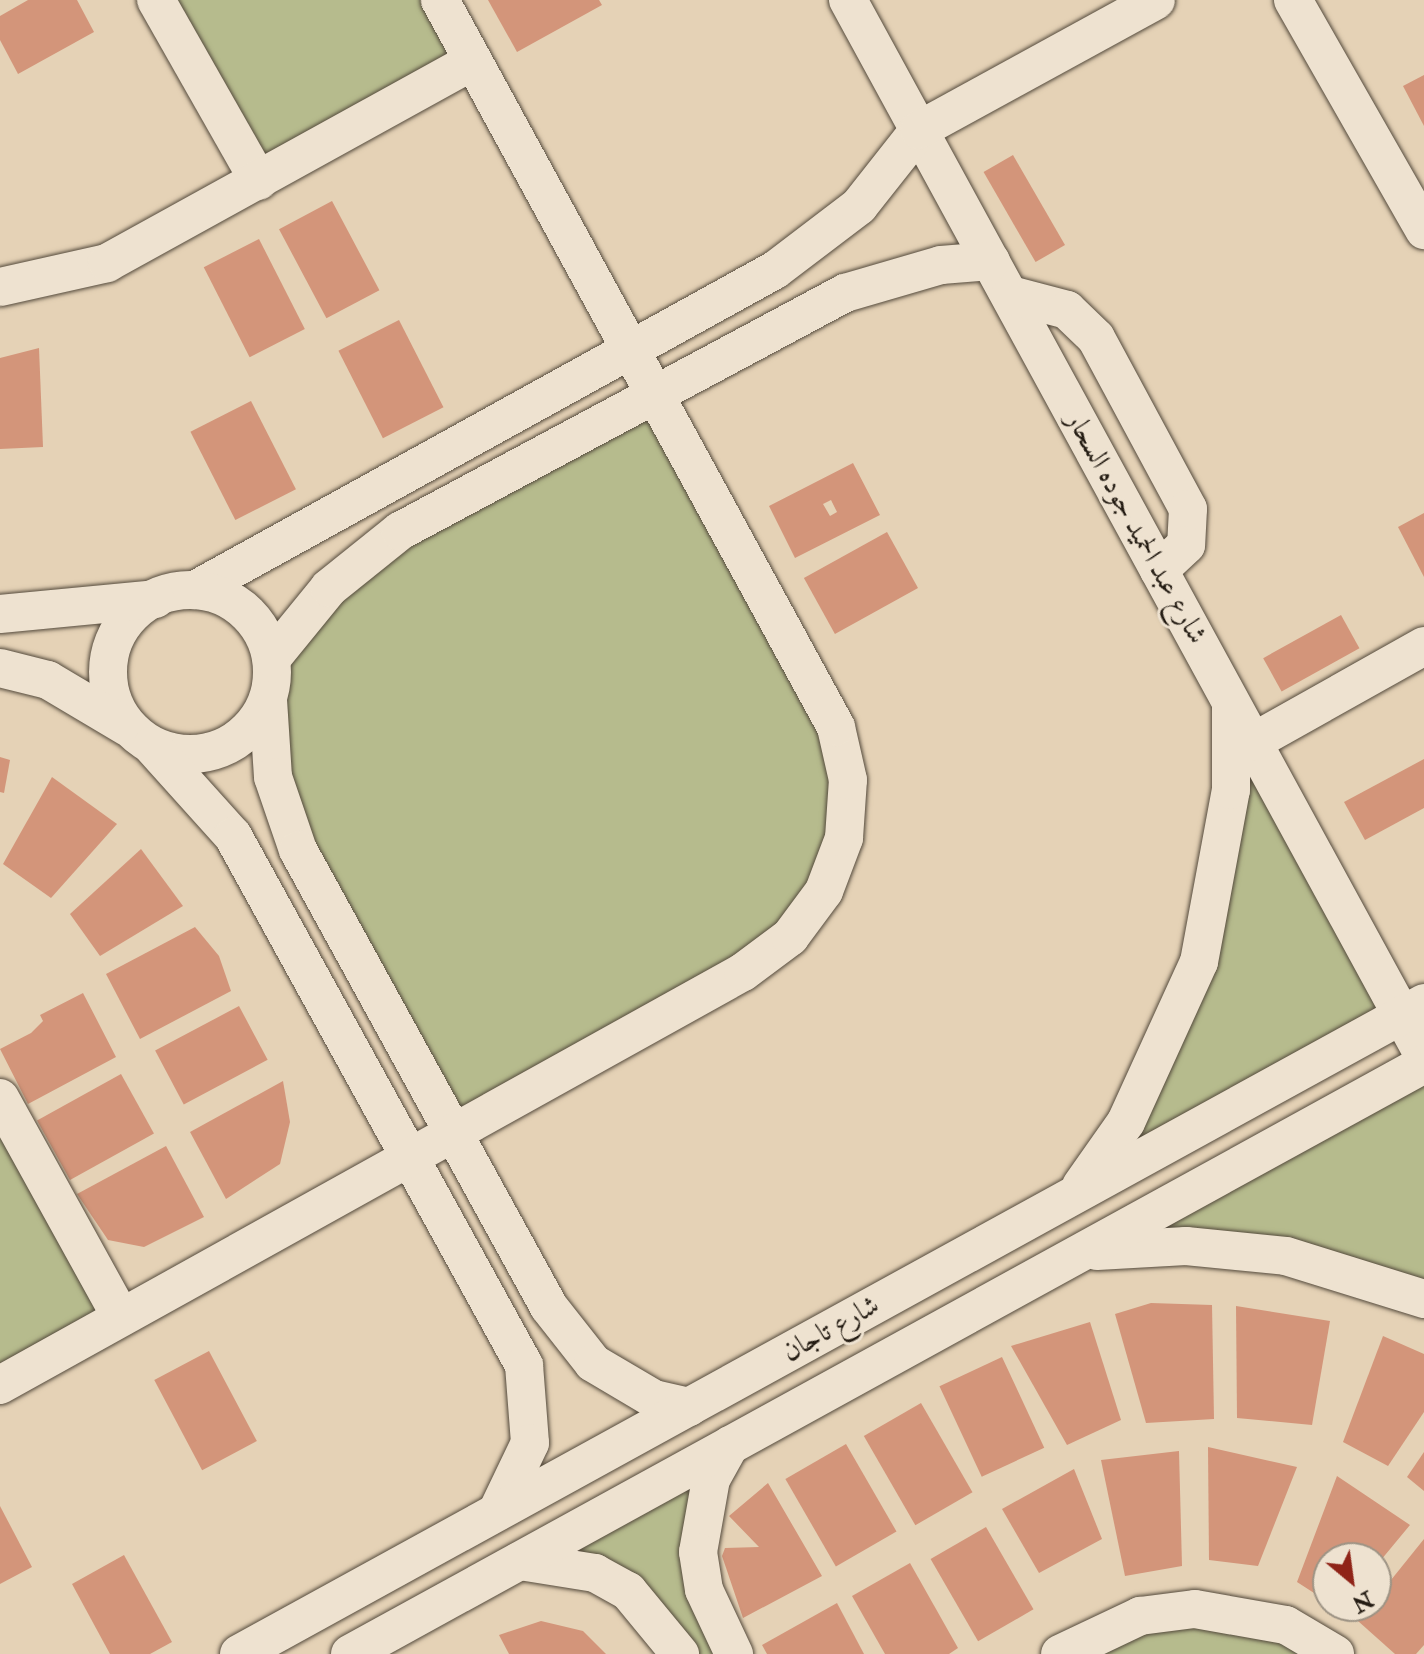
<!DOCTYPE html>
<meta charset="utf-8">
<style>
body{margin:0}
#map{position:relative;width:1424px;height:1654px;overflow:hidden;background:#e5d2b6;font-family:"IM FELL Double Pica",Amiri,serif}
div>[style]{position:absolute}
.green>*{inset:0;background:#b6bb8d}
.building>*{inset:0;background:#d3957a;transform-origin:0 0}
.roads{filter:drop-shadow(0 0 2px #544a3c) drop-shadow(0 0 2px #544a3c)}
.minor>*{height:38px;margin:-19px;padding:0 19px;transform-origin:19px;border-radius:19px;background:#eee2d0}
.minor>.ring{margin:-19px;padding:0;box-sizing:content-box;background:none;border:38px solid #eee2d0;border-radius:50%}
span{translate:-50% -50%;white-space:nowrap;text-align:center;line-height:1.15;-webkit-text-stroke:6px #eee2d0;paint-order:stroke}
.street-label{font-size:28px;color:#241c13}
.north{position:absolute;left:1312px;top:1542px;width:80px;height:80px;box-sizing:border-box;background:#eee2d0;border:2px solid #9d9384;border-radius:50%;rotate:151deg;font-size:22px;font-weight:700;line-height:32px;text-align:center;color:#241c13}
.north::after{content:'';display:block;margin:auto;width:28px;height:36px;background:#8f2418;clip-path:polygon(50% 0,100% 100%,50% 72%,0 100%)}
</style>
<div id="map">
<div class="green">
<i style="clip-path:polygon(156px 0,440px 0,473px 61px,259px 181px)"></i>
<i style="clip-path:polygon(655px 394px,848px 780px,790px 937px,453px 1133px,298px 850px,268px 700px,272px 658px,329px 588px)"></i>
<i style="clip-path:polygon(1231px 702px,1402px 1015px,1076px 1194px,1167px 1044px)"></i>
<i style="clip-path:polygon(1424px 1064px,1424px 1299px,1383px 1282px,1086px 1252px)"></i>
<i style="clip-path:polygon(0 1098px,121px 1317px,0 1385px)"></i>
<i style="clip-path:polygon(730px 1445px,700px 1515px,734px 1654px,680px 1654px,558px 1563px)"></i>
<i style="clip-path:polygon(1195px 1609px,1335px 1654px,1060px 1654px)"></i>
</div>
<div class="building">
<i style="clip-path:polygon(28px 0,77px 0,94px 32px,18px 74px,0 40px,0 16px)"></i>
<i style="clip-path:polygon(488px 0,599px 0,602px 5px,517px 52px)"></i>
<i style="clip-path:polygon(1424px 75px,1424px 126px,1403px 86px)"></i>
<i style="left:1013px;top:155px;width:104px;height:34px;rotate:60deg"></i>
<i style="left:332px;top:201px;width:101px;height:60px;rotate:62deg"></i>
<i style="left:259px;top:239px;width:101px;height:62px;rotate:63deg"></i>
<i style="left:399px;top:320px;width:98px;height:68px;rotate:63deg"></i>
<i style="clip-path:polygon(39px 348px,43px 447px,0 449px,0 358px)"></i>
<i style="left:251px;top:401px;width:99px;height:68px;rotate:63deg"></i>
<i style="clip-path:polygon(evenodd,853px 463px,880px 515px,795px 558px,769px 506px,853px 463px,831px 500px,837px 512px,830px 516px,823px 504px,831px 500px)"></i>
<i style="clip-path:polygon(1424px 513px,1424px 577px,1398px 527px)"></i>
<i style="left:887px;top:532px;width:64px;height:95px;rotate:61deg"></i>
<i style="left:1341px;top:615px;width:38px;height:89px;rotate:61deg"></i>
<i style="clip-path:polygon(0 757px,10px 760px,4px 793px,0 792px)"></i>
<i style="clip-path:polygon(1424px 759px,1424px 808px,1365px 840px,1344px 802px)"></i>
<i style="clip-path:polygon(52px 777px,117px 824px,51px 898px,3px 864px)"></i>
<i style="clip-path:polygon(141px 849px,183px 906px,100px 956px,70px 914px)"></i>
<i style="clip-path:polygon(195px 927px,219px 956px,231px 991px,140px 1039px,106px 974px)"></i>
<i style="clip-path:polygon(83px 993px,116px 1057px,28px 1104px,0 1049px,31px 1033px,43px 1021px,40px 1015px)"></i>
<i style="left:239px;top:1006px;width:61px;height:95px;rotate:62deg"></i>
<i style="left:121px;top:1074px;width:68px;height:96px;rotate:61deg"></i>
<i style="clip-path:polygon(283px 1081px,290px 1122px,280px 1164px,226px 1199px,190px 1132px)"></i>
<i style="clip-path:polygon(166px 1146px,204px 1217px,144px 1247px,108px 1240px,77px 1194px)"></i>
<i style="clip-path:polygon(1151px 1303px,1212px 1305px,1214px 1419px,1146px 1423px,1115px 1314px)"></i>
<i style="clip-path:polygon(1236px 1306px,1330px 1321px,1312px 1425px,1237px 1418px)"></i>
<i style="clip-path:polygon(1090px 1322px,1121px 1420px,1067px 1445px,1011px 1346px)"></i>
<i style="clip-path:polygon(1383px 1336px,1424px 1354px,1424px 1412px,1388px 1466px,1343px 1442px)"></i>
<i style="left:209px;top:1351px;width:102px;height:62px;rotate:62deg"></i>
<i style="left:1002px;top:1357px;width:100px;height:69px;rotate:65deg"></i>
<i style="left:921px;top:1403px;width:103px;height:66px;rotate:60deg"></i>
<i style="left:846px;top:1444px;width:101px;height:70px;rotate:60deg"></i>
<i style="clip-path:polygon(1208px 1447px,1297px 1467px,1258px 1566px,1209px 1560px)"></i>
<i style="clip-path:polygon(1179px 1451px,1182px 1566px,1125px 1576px,1101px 1460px)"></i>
<i style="clip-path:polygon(1424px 1452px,1424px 1491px,1407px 1477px)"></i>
<i style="clip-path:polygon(1074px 1469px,1102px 1539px,1039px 1573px,1002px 1509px)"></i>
<i style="clip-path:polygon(1337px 1476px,1410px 1525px,1376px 1566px,1376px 1558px,1328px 1558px,1328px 1602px,1297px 1582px)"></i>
<i style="clip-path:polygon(768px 1483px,822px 1576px,743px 1618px,722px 1556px,725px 1548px,759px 1547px,729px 1516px)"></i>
<i style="clip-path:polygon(0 1506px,32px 1567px,0 1584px)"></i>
<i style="left:986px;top:1527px;width:95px;height:64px;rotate:60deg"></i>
<i style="clip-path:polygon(1424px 1539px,1424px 1645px,1416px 1654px,1395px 1654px,1358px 1621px)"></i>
<i style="clip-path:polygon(124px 1555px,172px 1642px,150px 1654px,110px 1654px,72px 1584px)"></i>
<i style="clip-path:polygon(910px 1563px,958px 1648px,949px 1654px,885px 1654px,852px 1596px)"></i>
<i style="clip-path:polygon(837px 1603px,864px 1654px,767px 1654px,762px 1645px)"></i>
<i style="clip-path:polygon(541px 1621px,583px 1631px,606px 1654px,509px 1654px,499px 1635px)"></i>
</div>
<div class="roads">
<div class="minor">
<i style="left:156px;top:0;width:208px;rotate:60.4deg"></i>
<i style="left:848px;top:0;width:1203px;rotate:61.39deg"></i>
<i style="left:1293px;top:0;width:265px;rotate:60.3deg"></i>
<i style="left:0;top:287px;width:110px;rotate:-12.6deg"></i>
<i style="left:107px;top:263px;width:418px;rotate:-28.9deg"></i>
<i style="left:1010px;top:295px;width:59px;rotate:14.7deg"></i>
<i style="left:1067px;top:310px;width:40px;rotate:44deg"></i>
<i style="left:1096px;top:338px;width:194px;rotate:61.7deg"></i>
<i style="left:1188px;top:509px;width:36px;rotate:93deg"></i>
<i style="left:1186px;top:545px;width:37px;rotate:137deg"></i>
<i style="left:195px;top:590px;width:662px;rotate:-28.89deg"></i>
<i style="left:775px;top:270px;width:106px;rotate:-37.3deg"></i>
<i style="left:859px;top:206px;width:97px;rotate:-51.7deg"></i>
<i style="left:919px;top:130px;width:270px;rotate:-28.7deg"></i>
<i class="ring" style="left:108px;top:590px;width:126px;height:126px"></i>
<i style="left:0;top:614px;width:156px;rotate:-5.5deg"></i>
<i style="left:272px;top:658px;width:90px;rotate:-50.8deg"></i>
<i style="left:329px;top:588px;width:91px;rotate:-38.8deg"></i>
<i style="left:400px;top:531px;width:505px;rotate:-28.14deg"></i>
<i style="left:845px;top:293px;width:100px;rotate:-16.3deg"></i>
<i style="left:941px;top:265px;width:50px;rotate:-4.6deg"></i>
<i style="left:0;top:668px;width:49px;rotate:14deg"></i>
<i style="left:48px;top:680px;width:92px;rotate:30.7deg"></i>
<i style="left:268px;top:700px;width:77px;rotate:86.3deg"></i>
<i style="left:273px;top:777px;width:77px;rotate:71.1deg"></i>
<i style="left:298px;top:850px;width:521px;rotate:61.22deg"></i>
<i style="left:549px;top:1307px;width:71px;rotate:51.8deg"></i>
<i style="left:593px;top:1363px;width:71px;rotate:30.5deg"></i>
<i style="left:654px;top:1399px;width:36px;rotate:13deg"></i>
<i style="left:1253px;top:742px;width:196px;rotate:-29.3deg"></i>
<i style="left:152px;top:746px;width:121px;rotate:48deg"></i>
<i style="left:233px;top:836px;width:604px;rotate:61.19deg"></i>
<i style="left:524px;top:1365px;width:78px;rotate:85.6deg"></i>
<i style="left:530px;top:1443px;width:76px;rotate:115.6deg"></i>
<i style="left:0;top:1098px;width:250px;rotate:61.1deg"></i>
<i style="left:1081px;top:1186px;width:78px;rotate:-54.9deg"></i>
<i style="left:1126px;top:1122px;width:176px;rotate:-65.5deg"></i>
<i style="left:1199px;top:962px;width:175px;rotate:-79.5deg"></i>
<i style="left:1231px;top:790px;width:85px;rotate:-90deg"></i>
<i style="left:1097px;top:1251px;width:89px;rotate:-3.2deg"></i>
<i style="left:1186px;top:1246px;width:100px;rotate:5.7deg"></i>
<i style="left:1286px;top:1256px;width:145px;rotate:17.3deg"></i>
<i style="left:0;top:1385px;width:850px;rotate:-29.07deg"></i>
<i style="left:743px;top:972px;width:59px;rotate:-36.7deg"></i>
<i style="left:790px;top:937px;width:57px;rotate:-53.5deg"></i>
<i style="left:824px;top:891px;width:57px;rotate:-69.3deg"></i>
<i style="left:844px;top:838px;width:58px;rotate:-86.1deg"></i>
<i style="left:848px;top:780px;width:54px;rotate:-102.8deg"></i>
<i style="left:836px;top:727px;width:828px;rotate:-118.58deg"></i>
<i style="left:730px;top:1445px;width:39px;rotate:119deg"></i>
<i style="left:711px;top:1479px;width:74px;rotate:100.1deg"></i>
<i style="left:698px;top:1552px;width:38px;rotate:81deg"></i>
<i style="left:704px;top:1590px;width:71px;rotate:64.9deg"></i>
<i style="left:520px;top:1561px;width:76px;rotate:9.1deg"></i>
<i style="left:595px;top:1573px;width:38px;rotate:29deg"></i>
<i style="left:628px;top:1591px;width:82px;rotate:50.5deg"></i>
<i style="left:239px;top:1654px;width:1352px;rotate:-28.78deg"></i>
<i style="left:350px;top:1654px;width:1225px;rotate:-28.78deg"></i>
<i style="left:1060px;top:1654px;width:89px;rotate:-25.4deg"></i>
<i style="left:1140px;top:1616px;width:55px;rotate:-7.3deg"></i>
<i style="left:1195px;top:1609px;width:92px;rotate:10deg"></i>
<i style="left:1286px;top:1625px;width:57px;rotate:30.6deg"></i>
</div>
</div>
<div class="street-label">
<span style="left:1136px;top:528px;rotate:61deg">شارع عبد الحميد جوده السحار</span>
<span style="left:831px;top:1329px;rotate:-29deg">شارع تاجان</span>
</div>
<div class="north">N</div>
</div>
